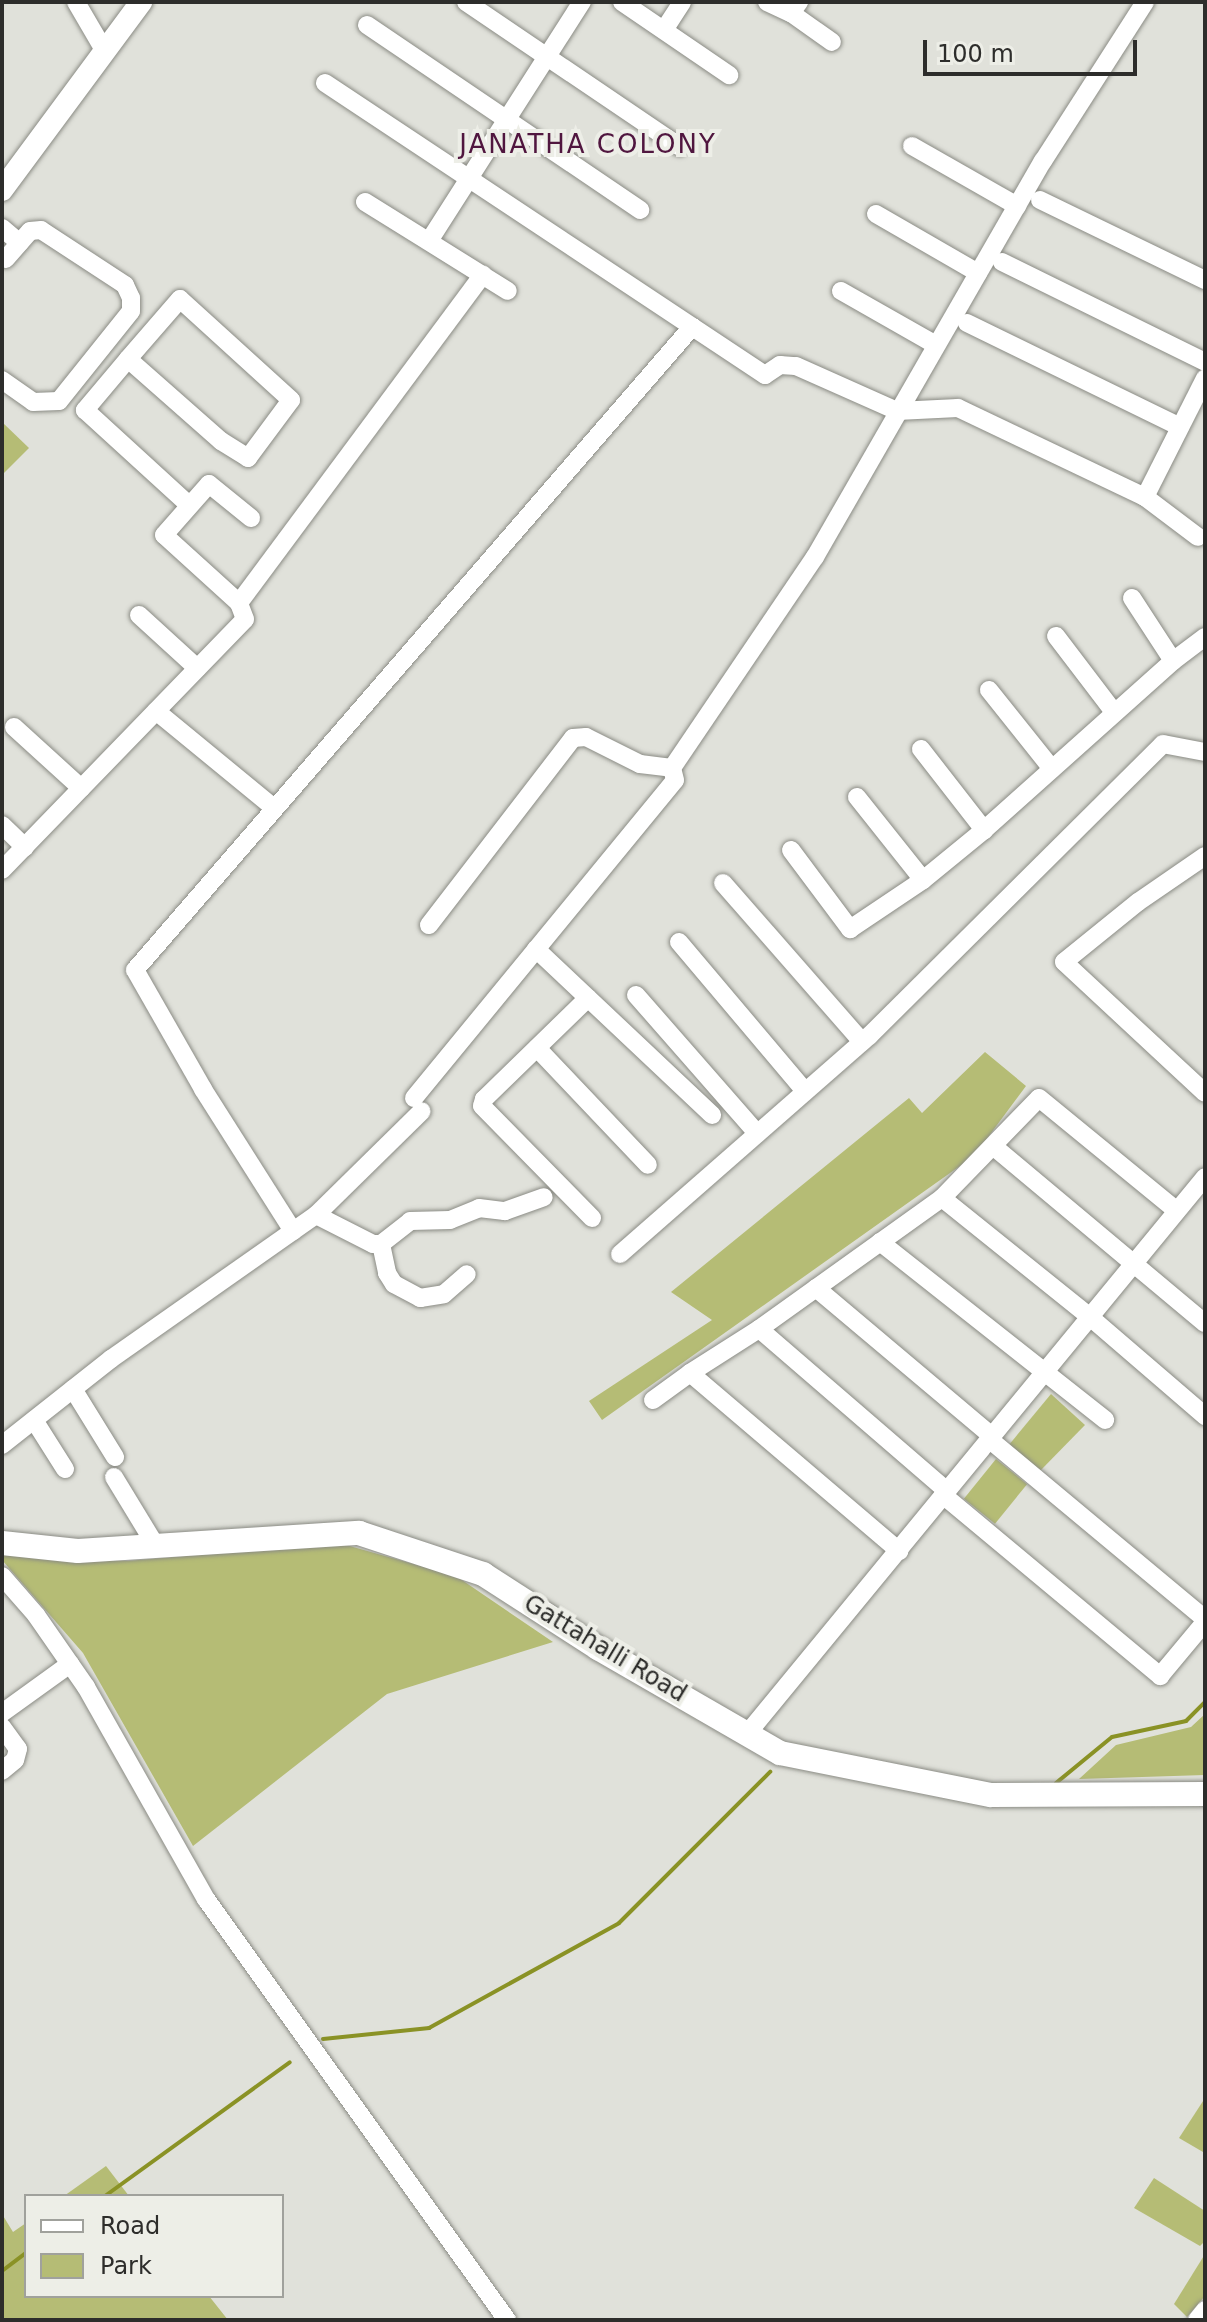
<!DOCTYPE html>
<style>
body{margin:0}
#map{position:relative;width:1207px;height:2322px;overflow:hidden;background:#e0e1da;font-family:"DejaVu Sans",sans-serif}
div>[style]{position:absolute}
.green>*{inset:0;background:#b5bc75;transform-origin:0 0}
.stream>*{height:4px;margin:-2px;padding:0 2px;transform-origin:2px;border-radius:2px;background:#8a9225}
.roads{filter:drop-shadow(0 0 2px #8a8b84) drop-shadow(0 0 2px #8a8b84)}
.minor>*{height:18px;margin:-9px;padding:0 9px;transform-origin:9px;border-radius:9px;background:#fff}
.tertiary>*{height:22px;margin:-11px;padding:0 11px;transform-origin:11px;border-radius:11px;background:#fff}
.secondary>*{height:24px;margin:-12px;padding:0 12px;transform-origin:12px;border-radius:12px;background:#fff}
span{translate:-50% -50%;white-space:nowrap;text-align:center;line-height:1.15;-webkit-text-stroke:8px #edeee7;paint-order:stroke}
.street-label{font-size:24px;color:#2d2d2b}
.neighbourhood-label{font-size:26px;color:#50163f;letter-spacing:2px}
.frame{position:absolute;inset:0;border:4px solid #2d2d2b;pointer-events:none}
.legend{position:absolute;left:24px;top:2194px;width:260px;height:104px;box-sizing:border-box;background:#edeee7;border:2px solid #a0a19c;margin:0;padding:10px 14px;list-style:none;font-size:24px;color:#2d2d2b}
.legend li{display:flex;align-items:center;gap:16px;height:40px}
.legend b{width:40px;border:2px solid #a0a19c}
.scale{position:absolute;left:923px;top:40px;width:214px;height:36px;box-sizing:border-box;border:4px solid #2d2d2b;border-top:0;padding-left:10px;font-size:24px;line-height:28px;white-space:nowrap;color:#2d2d2b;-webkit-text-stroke:6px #edeee7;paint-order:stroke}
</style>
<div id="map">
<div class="green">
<i style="clip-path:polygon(2px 422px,29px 448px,2px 475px)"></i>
<i style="clip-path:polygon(985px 1052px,1026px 1086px,974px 1156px,602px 1420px,589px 1401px,712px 1320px,671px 1292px,909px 1098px,922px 1113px)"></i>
<i style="clip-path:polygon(1051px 1394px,1085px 1425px,1039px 1472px,1008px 1446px)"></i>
<i style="left:996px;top:1459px;width:40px;height:51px;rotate:39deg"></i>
<i style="clip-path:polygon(339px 1543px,456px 1576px,553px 1642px,387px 1694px,193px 1846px,83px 1653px,2px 1560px,2px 1551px,127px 1561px)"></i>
<i style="clip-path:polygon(1205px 1714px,1205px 1775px,1079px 1779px,1116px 1745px,1191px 1727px)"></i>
<i style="clip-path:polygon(1205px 2098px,1205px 2149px,1203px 2152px,1179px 2138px)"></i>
<i style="clip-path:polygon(106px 2166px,129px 2196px,64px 2196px)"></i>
<i style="clip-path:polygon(1154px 2178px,1205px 2211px,1205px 2241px,1200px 2246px,1134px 2208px)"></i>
<i style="clip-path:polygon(2px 2214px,13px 2232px,26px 2223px,26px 2296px,209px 2296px,228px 2320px,2px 2320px)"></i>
<i style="clip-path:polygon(1205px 2254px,1205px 2296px,1187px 2317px,1174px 2304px)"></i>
</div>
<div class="stream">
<i style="left:1056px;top:1783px;width:72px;rotate:-39.4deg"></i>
<i style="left:1112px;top:1737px;width:76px;rotate:-12.2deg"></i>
<i style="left:1186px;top:1721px;width:27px;rotate:-45deg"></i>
<i style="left:323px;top:2039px;width:107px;rotate:-5.9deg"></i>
<i style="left:429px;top:2028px;width:217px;rotate:-28.9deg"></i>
<i style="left:619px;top:1923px;width:214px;rotate:-45deg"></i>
<i style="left:105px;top:2196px;width:228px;rotate:-35.9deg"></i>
<i style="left:2px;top:2271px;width:30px;rotate:-37deg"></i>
</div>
<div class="roads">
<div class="minor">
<i style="left:76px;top:2px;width:56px;rotate:59.7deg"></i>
<i style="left:466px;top:2px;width:258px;rotate:34.1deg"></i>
<i style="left:622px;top:2px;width:130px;rotate:34.3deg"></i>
<i style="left:767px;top:2px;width:26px;rotate:25deg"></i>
<i style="left:791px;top:13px;width:14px;rotate:-54deg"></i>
<i style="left:791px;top:13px;width:50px;rotate:35.3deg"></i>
<i style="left:367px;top:25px;width:330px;rotate:34.1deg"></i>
<i style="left:664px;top:30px;width:33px;rotate:-57deg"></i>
<i style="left:325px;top:83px;width:528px;rotate:33.57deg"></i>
<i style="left:765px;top:375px;width:18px;rotate:-34deg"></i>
<i style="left:780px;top:365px;width:16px;rotate:4deg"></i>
<i style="left:796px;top:366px;width:111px;rotate:24deg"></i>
<i style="left:897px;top:411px;width:61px;rotate:-2.8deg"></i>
<i style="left:958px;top:408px;width:207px;rotate:25.5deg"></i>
<i style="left:1145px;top:497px;width:66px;rotate:37deg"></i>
<i style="left:912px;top:146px;width:121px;rotate:29.7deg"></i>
<i style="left:1040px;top:200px;width:183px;rotate:25.9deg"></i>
<i style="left:365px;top:202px;width:168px;rotate:31.9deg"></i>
<i style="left:876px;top:214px;width:118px;rotate:30deg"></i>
<i style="left:2px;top:228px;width:23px;rotate:40deg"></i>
<i style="left:429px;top:241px;width:284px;rotate:-57.4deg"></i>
<i style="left:1002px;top:262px;width:226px;rotate:26.2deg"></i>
<i style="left:841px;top:291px;width:109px;rotate:29.6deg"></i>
<i style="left:967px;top:323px;width:237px;rotate:26deg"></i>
<i style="left:128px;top:359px;width:124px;rotate:41.4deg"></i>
<i style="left:221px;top:441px;width:32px;rotate:32deg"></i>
<i style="left:248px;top:458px;width:72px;rotate:-53.4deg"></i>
<i style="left:291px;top:400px;width:150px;rotate:-137.7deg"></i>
<i style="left:180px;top:299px;width:79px;rotate:130.9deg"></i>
<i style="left:128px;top:359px;width:67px;rotate:130.1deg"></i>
<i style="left:85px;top:410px;width:141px;rotate:42.4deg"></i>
<i style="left:2px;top:380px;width:38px;rotate:35deg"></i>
<i style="left:33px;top:402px;width:26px;rotate:-2deg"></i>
<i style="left:59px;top:401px;width:115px;rotate:-51.3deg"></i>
<i style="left:131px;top:311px;width:13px;rotate:-90deg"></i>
<i style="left:131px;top:298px;width:14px;rotate:-115deg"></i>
<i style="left:125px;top:285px;width:100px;rotate:-146.8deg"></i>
<i style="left:41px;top:230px;width:11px;rotate:175deg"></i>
<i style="left:30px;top:231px;width:37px;rotate:131deg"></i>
<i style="left:1145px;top:497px;width:133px;rotate:-63.2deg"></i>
<i style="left:1132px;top:598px;width:75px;rotate:56.9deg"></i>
<i style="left:239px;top:603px;width:101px;rotate:-137.8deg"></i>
<i style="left:164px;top:535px;width:68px;rotate:-48.6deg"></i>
<i style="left:209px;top:484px;width:54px;rotate:39deg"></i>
<i style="left:139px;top:615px;width:79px;rotate:42.4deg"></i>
<i style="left:1056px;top:636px;width:96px;rotate:52.7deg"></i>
<i style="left:989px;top:690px;width:101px;rotate:51.4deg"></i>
<i style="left:156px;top:711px;width:153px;rotate:39.4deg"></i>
<i style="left:14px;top:727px;width:91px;rotate:42.3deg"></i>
<i style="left:921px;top:749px;width:103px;rotate:52.1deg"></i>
<i style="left:857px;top:797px;width:106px;rotate:51.5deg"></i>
<i style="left:2px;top:825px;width:32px;rotate:44deg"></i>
<i style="left:791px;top:850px;width:99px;rotate:53.2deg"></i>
<i style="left:850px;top:929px;width:88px;rotate:-33.9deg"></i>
<i style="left:923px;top:880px;width:79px;rotate:-39.3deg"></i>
<i style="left:984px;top:830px;width:254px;rotate:-41.8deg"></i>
<i style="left:1173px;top:661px;width:40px;rotate:-37deg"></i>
<i style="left:1205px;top:856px;width:81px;rotate:145.5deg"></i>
<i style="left:1138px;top:902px;width:95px;rotate:141deg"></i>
<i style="left:1064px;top:962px;width:192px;rotate:42.9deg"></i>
<i style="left:2px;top:870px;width:349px;rotate:-45.9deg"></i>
<i style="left:245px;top:619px;width:17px;rotate:-111deg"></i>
<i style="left:239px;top:603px;width:409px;rotate:-53.4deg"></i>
<i style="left:723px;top:883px;width:211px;rotate:48.8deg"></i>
<i style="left:429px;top:925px;width:236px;rotate:-52.4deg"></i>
<i style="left:573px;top:738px;width:13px;rotate:-4deg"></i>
<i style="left:586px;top:737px;width:60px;rotate:26.6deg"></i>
<i style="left:640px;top:764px;width:32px;rotate:7deg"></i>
<i style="left:679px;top:942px;width:195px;rotate:49.8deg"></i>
<i style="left:536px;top:949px;width:242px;rotate:43.3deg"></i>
<i style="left:636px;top:995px;width:184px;rotate:48.8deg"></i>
<i style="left:588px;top:998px;width:145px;rotate:135.8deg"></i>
<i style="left:484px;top:1099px;width:7px;rotate:106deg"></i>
<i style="left:482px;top:1106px;width:157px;rotate:45.5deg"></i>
<i style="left:537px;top:1048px;width:161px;rotate:46.5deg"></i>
<i style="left:414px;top:1098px;width:411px;rotate:-50.6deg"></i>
<i style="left:675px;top:780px;width:12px;rotate:-104deg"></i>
<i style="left:672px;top:768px;width:255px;rotate:-55.9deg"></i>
<i style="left:815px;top:557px;width:457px;rotate:-60.1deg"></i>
<i style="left:1043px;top:161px;width:189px;rotate:-57.3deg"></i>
<i style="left:993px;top:1146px;width:276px;rotate:39.9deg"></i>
<i style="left:942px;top:1198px;width:190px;rotate:38.8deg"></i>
<i style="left:1090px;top:1317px;width:152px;rotate:40.7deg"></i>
<i style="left:316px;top:1215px;width:64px;rotate:27deg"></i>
<i style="left:373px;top:1244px;width:8px"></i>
<i style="left:381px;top:1244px;width:37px;rotate:-38deg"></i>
<i style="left:410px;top:1221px;width:40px;rotate:-1.4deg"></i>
<i style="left:450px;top:1220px;width:31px;rotate:-22deg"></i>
<i style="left:479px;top:1208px;width:26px;rotate:7deg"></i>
<i style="left:505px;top:1211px;width:41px;rotate:-19.7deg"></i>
<i style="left:293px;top:1231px;width:168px;rotate:-122.4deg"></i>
<i style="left:203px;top:1089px;width:137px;rotate:-119.7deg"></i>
<i style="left:135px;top:970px;width:851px;rotate:-49.1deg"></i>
<i style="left:880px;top:1242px;width:287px;rotate:38.3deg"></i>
<i style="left:381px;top:1244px;width:30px;rotate:78deg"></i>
<i style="left:387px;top:1273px;width:13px;rotate:58deg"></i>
<i style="left:394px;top:1284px;width:30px;rotate:28deg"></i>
<i style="left:420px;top:1298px;width:24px;rotate:-9deg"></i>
<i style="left:444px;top:1294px;width:30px;rotate:-41deg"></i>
<i style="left:620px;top:1254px;width:331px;rotate:-41.2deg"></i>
<i style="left:869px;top:1036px;width:414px;rotate:-44.8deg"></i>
<i style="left:1163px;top:744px;width:43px;rotate:10.8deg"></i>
<i style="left:816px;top:1288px;width:230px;rotate:40.1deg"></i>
<i style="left:759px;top:1329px;width:82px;rotate:147.5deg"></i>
<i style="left:690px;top:1373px;width:275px;rotate:40.4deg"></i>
<i style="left:73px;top:1389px;width:80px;rotate:58.3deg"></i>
<i style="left:653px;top:1400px;width:46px;rotate:-36.1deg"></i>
<i style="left:34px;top:1420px;width:58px;rotate:57.7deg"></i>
<i style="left:989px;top:1439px;width:281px;rotate:39.8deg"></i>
<i style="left:2px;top:1445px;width:139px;rotate:-38.3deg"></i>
<i style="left:111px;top:1359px;width:251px;rotate:-35.1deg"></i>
<i style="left:316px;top:1215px;width:148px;rotate:-44.5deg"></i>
<i style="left:114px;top:1477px;width:81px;rotate:58.7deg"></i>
<i style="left:947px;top:1491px;width:248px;rotate:-139.2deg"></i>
<i style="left:759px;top:1329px;width:225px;rotate:-35.6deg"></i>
<i style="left:942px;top:1198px;width:139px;rotate:-45.9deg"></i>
<i style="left:1039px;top:1098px;width:178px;rotate:39.3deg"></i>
<i style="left:943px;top:1495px;width:283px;rotate:39.8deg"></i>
<i style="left:1160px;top:1676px;width:70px;rotate:-50.2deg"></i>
<i style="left:2px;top:1576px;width:52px;rotate:48.9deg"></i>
<i style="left:36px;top:1615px;width:88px;rotate:55.2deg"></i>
<i style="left:86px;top:1687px;width:244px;rotate:60.5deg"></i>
<i style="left:206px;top:1899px;width:518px;rotate:54.44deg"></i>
<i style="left:2px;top:1713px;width:84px;rotate:-35.8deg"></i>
<i style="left:2px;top:1727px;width:27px;rotate:54deg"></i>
<i style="left:18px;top:1749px;width:11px;rotate:105deg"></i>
<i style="left:15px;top:1760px;width:17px;rotate:140deg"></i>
<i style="left:747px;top:1734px;width:721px;rotate:-50.57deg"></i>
<i style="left:1197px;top:2320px;width:13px;rotate:-51deg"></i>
</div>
<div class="tertiary">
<i style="left:2px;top:190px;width:234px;rotate:-53.5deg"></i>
</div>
<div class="secondary">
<i style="left:2px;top:1543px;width:76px;rotate:6deg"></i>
<i style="left:78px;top:1551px;width:282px;rotate:-3.7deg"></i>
<i style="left:359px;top:1533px;width:131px;rotate:18.3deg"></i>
<i style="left:483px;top:1574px;width:137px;rotate:32.8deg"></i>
<i style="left:598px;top:1648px;width:210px;rotate:30deg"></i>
<i style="left:780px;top:1753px;width:215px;rotate:11.3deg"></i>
<i style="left:991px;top:1795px;width:214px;rotate:-0.3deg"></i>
</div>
</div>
<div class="street-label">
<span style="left:605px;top:1649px;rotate:31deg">Gattahalli Road</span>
</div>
<div class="neighbourhood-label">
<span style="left:588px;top:145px">JANATHA COLONY</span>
</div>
<div class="frame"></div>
<ul class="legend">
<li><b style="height:10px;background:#fff"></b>Road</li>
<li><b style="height:22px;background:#b5bc75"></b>Park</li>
</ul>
<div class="scale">100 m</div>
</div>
